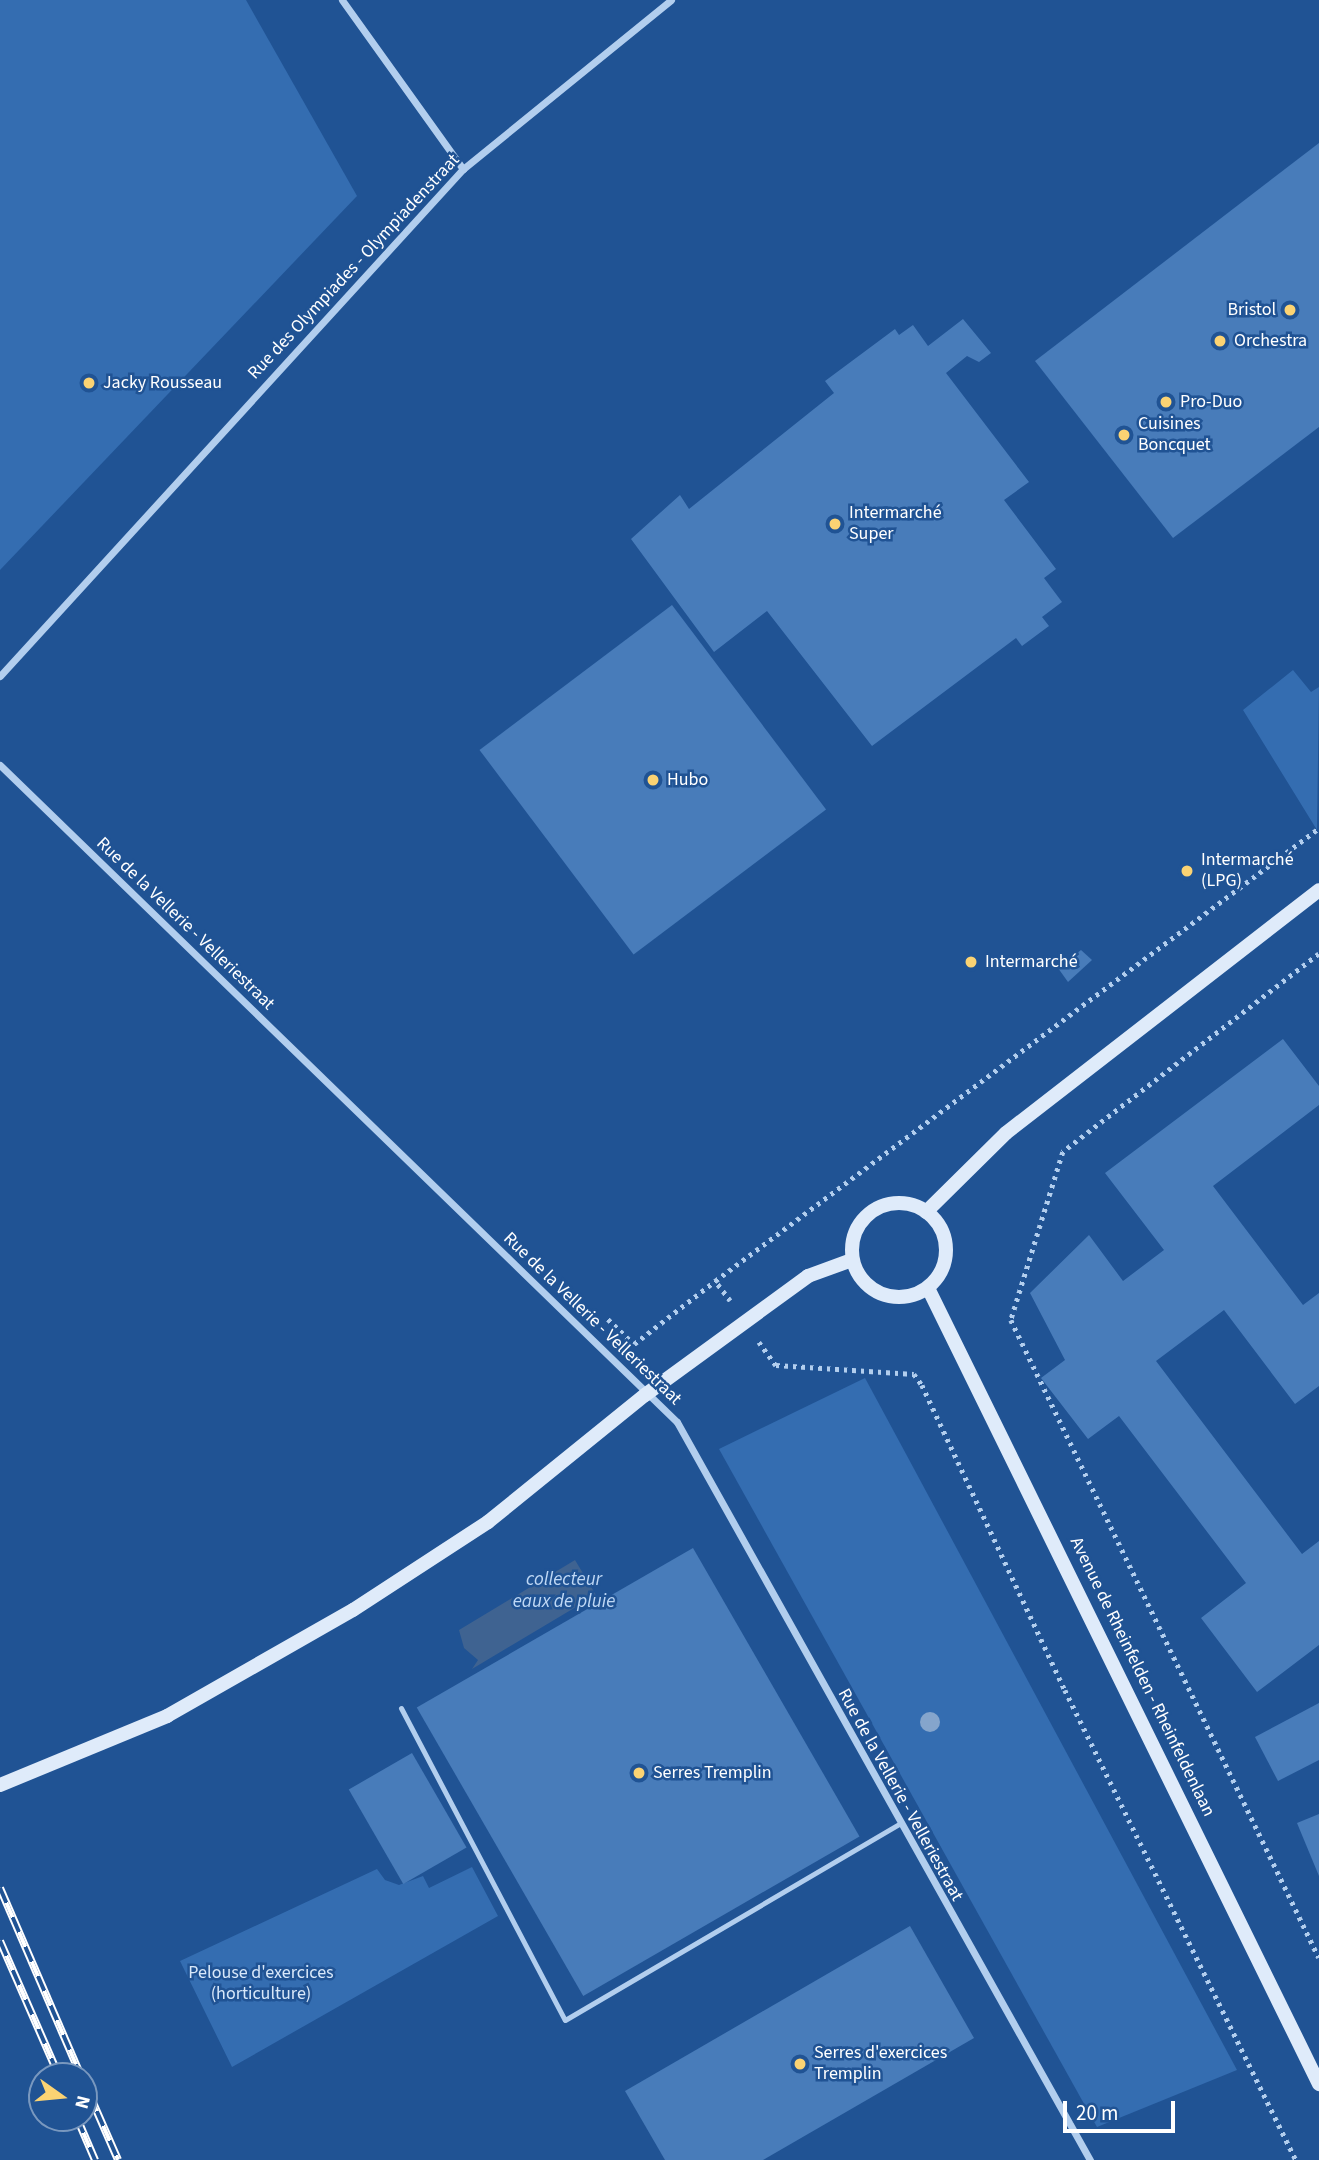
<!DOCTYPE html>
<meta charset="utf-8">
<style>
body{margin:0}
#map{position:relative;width:1319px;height:2160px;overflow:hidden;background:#205394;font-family:"Source Sans 3",sans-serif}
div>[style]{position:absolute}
.green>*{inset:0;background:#346db1}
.water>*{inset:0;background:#3f6391}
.building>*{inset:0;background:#487cba;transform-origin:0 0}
.path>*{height:4.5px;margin-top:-2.25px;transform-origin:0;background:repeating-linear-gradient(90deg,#b2ceee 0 3.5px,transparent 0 8.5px)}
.service>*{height:5px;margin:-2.5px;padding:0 2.5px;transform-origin:2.5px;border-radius:2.5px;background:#b2ceee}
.minor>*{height:7px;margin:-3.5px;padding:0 3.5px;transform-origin:3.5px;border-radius:3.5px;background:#b2ceee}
.secondary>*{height:14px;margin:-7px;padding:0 7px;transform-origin:7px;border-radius:7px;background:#dfebfa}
.secondary>.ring{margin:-7px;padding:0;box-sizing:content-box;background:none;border:14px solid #dfebfa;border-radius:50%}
.rail>*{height:8px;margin-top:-4px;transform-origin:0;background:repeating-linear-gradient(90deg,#205394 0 16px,#fff 0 32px);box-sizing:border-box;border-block:2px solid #fff}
.trees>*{width:20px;height:20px;margin:-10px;border-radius:50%;background:#85a5cc}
.dots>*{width:19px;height:19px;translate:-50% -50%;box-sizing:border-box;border:4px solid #205394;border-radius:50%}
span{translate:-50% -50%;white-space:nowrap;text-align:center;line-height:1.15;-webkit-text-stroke:5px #205394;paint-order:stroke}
.street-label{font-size:18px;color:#fff}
.poi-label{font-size:18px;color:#fff}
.right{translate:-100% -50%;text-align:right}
.left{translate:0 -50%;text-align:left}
.park-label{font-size:18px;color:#d8e8fa}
.water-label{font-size:19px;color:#bfd8f5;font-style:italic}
.north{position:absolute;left:28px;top:2062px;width:70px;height:70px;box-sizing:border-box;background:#205394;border:2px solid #7998bf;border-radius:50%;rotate:105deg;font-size:19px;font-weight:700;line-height:28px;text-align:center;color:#fff}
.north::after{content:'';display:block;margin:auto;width:24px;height:32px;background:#fbd373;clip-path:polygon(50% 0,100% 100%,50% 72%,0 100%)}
.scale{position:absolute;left:1063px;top:2101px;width:112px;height:32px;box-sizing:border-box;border:4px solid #fff;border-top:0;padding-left:9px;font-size:21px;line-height:24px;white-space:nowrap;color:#fff;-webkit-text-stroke:5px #205394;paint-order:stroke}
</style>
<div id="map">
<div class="green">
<i style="clip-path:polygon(0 0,246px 0,357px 196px,0 570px)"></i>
<i style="clip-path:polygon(1293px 670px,1311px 692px,1319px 687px,1317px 830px,1243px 710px)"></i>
<i style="clip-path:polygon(865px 1378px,906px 1454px,1237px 2070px,1097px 2127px,719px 1449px)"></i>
<i style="clip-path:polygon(472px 1867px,498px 1916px,232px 2067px,180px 1961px,377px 1869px,385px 1880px,399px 1885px,423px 1876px,429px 1888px)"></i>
</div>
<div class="water">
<i style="clip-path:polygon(575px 1560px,596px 1595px,472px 1669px,478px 1660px,464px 1648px,459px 1630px)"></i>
</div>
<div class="building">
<i style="clip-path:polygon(1319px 143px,1319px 427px,1173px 538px,1035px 361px)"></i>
<i style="clip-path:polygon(963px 319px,991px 353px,979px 362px,967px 356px,946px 373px,1029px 482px,1004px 500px,1056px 569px,1044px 578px,1062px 602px,1042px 617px,1049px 626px,1022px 646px,1016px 638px,872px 746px,767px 611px,714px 652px,631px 539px,680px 495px,689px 509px,834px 393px,825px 381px,895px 329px,899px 335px,913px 325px,928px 346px)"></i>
<i style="left:672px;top:605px;width:256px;height:241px;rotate:53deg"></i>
<i style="clip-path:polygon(1081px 950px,1092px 960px,1068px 982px,1058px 968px)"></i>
<i style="clip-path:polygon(1283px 1039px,1319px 1086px,1319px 1105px,1213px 1186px,1303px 1305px,1319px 1293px,1319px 1386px,1295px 1404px,1224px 1310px,1156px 1361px,1302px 1554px,1319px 1541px,1319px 1645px,1257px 1692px,1201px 1618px,1246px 1583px,1119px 1416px,1088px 1439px,1041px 1378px,1065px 1360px,1030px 1293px,1089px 1235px,1123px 1281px,1164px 1250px,1105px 1173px)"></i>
<i style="left:693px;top:1548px;width:333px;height:319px;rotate:60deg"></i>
<i style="clip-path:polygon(1319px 1703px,1319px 1760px,1278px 1781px,1255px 1737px)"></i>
<i style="left:412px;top:1753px;width:109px;height:73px;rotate:60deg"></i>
<i style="clip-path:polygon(1319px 1814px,1319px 1876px,1297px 1823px)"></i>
<i style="clip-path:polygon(910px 1926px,974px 2038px,763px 2160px,665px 2160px,625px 2091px)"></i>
</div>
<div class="path">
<i style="left:1319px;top:954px;width:324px;rotate:142.3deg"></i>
<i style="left:1063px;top:1152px;width:176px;rotate:107.2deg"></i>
<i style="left:1011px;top:1320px;width:708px;rotate:64.23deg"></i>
<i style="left:730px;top:1301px;width:25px;rotate:-127deg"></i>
<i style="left:715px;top:1281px;width:755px;rotate:-36.87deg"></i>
<i style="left:608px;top:1319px;width:36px;rotate:44deg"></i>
<i style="left:634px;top:1344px;width:103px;rotate:-37.9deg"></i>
<i style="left:759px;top:1342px;width:29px;rotate:54deg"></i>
<i style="left:776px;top:1365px;width:138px;rotate:3.7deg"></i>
<i style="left:914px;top:1374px;width:14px;rotate:54deg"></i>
<i style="left:922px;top:1385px;width:337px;rotate:64.9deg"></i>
<i style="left:1065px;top:1690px;width:524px;rotate:63.83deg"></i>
</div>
<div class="service">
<i style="left:401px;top:1708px;width:352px;rotate:62.3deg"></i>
<i style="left:565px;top:2020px;width:386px;rotate:-30.4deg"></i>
</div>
<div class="minor">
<i style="left:342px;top:0;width:208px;rotate:54.4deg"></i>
<i style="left:0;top:676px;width:687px;rotate:-47.6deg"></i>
<i style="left:463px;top:169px;width:268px;rotate:-39.1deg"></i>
<i style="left:0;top:765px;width:943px;rotate:44.14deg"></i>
<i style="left:677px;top:1422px;width:846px;rotate:60.77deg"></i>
</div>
<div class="secondary">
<i class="ring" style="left:852px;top:1203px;width:80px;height:80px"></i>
<i style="left:926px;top:1212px;width:112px;rotate:-44.6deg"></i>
<i style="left:1006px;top:1133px;width:396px;rotate:-37.8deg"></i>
<i style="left:928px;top:1288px;width:887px;rotate:63.84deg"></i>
<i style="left:0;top:1785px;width:181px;rotate:-22.4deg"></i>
<i style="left:167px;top:1716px;width:214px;rotate:-29.7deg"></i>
<i style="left:353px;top:1610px;width:161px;rotate:-33.1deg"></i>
<i style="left:488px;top:1522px;width:202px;rotate:-39deg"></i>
<i style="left:645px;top:1395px;width:202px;rotate:-36.1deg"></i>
<i style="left:808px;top:1276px;width:47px;rotate:-20deg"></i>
</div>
<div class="rail">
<i style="left:0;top:1888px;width:205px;rotate:66.7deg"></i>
<i style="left:0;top:1941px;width:147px;rotate:66.4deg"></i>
<i style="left:84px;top:2082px;width:85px;rotate:66.4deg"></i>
<i style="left:77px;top:2118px;width:46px;rotate:66.8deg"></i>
</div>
<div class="trees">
<i style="left:930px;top:1722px"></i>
</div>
<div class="dots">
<i style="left:1290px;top:310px;background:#fbd373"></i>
<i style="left:1220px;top:341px;background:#fbd373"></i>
<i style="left:89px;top:383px;background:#fbd373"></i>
<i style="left:1166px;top:402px;background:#fbd373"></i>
<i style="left:1124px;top:435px;background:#fbd373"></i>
<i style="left:835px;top:524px;background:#fbd373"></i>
<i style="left:653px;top:780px;background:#fbd373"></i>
<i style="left:1187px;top:871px;background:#fbd373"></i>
<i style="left:971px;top:962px;background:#fbd373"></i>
<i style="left:639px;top:1773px;background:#fbd373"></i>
<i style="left:800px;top:2064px;background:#fbd373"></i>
</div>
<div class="street-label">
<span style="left:354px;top:267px;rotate:-47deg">Rue des Olympiades - Olympiadenstraat</span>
<span style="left:185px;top:924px;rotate:44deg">Rue de la Vellerie - Velleriestraat</span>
<span style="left:592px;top:1319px;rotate:44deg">Rue de la Vellerie - Velleriestraat</span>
<span style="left:1142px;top:1677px;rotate:64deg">Avenue de Rheinfelden - Rheinfeldenlaan</span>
<span style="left:900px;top:1795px;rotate:61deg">Rue de la Vellerie - Velleriestraat</span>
</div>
<div class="poi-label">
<span class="right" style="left:1276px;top:310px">Bristol</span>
<span class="left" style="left:1234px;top:341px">Orchestra</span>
<span class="left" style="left:103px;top:383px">Jacky Rousseau</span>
<span class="left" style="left:1180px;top:402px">Pro-Duo</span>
<span class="left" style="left:1138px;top:435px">Cuisines<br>Boncquet</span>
<span class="left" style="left:849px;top:524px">Intermarché<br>Super</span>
<span class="left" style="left:667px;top:780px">Hubo</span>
<span class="left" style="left:1201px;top:871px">Intermarché<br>(LPG)</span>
<span class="left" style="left:985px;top:962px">Intermarché</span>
<span class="left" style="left:653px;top:1773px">Serres Tremplin</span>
<span class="left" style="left:814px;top:2064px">Serres d'exercices<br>Tremplin</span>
</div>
<div class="park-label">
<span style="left:261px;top:1984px">Pelouse d'exercices<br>(horticulture)</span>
</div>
<div class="water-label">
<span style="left:564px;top:1591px">collecteur<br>eaux de pluie</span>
</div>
<div class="north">N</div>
<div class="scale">20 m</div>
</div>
